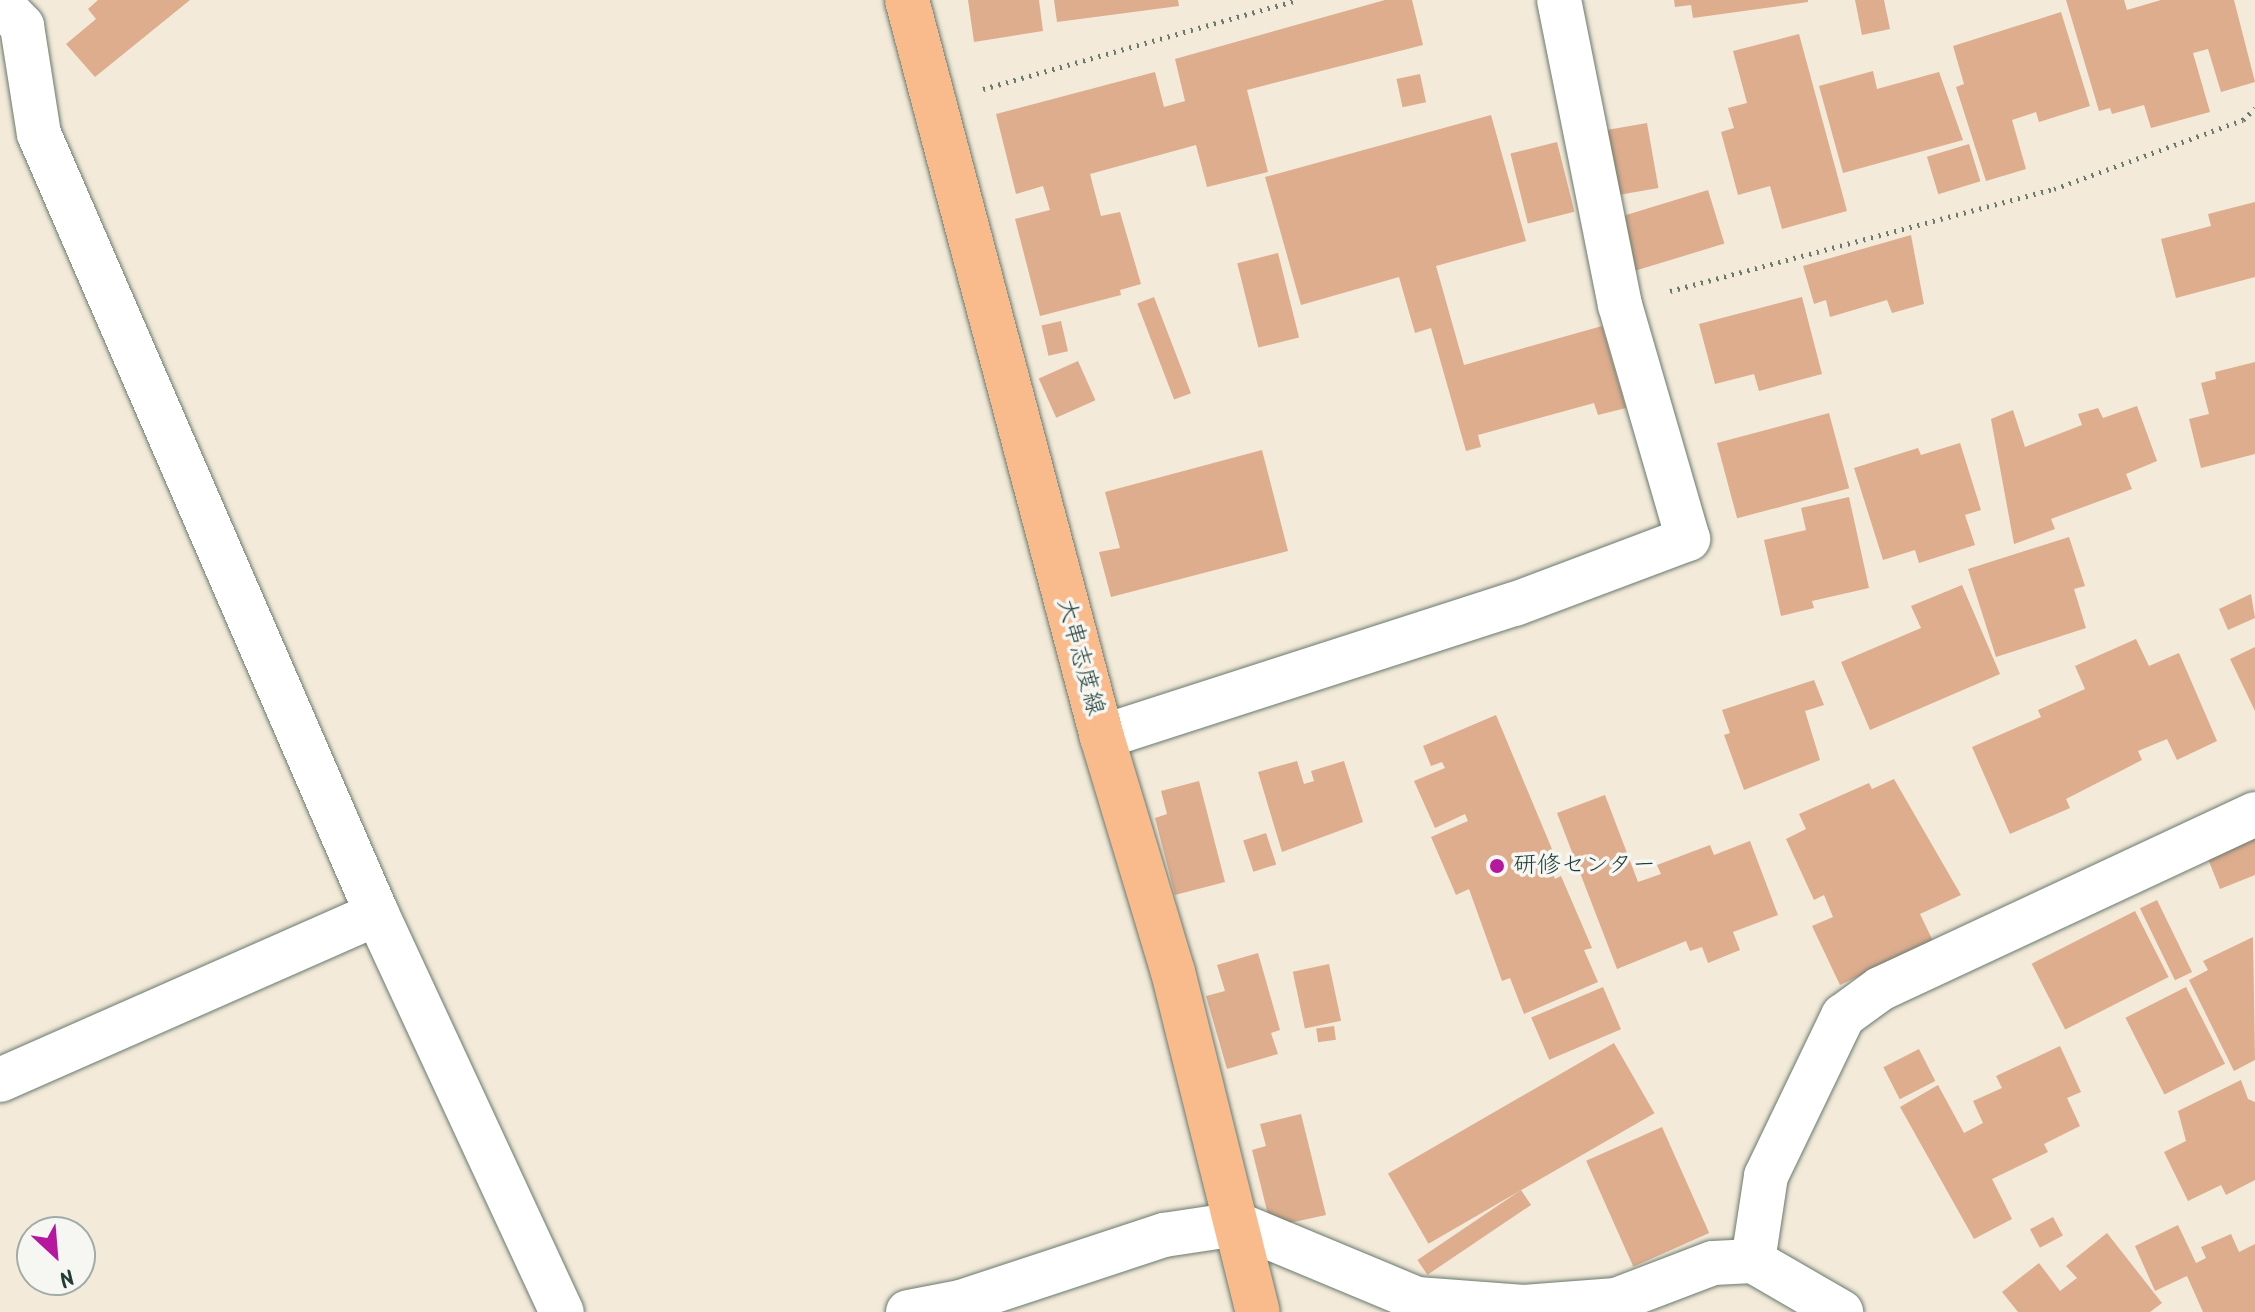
<!DOCTYPE html>
<meta charset="utf-8">
<style>
body{margin:0}
#map{position:relative;width:2255px;height:1312px;overflow:hidden;background:#f3ead9;font-family:Kalam,"Klee One",sans-serif}
div>[style]{position:absolute}
.building>*{inset:0;background:#ddad8e;transform-origin:0 0}
.path>*{height:5px;margin-top:-2.5px;transform-origin:0;background:repeating-linear-gradient(90deg,#697a6e 0 2px,transparent 0 8px)}
.roads{filter:drop-shadow(0 0 2px #697a6e) drop-shadow(0 0 2px #697a6e)}
.minor>*{height:44px;margin:-22px;padding:0 22px;transform-origin:22px;border-radius:22px;background:#fff}
.major>*{height:44px;margin:-22px;padding:0 22px;transform-origin:22px;border-radius:22px;background:#fabb8c}
.dots>*{width:22px;height:22px;translate:-50% -50%;box-sizing:border-box;border:4px solid #f6f6f2;border-radius:50%}
span{translate:-50% -50%;white-space:nowrap;text-align:center;line-height:1.15;-webkit-text-stroke:7px #f6f6f2;paint-order:stroke}
.street-label{font-size:24px;color:#1f3d34}
.poi-label{font-size:24px;color:#1f3d34}
.left{translate:0 -50%;text-align:left}
.north{position:absolute;left:16px;top:1216px;width:80px;height:80px;box-sizing:border-box;background:#f6f6f2;border:2px solid #a0aca6;border-radius:50%;rotate:154deg;font-size:22px;font-weight:700;line-height:32px;text-align:center;color:#1f3d34}
.north::after{content:'';display:block;margin:auto;width:28px;height:36px;background:#b5179e;clip-path:polygon(50% 0,100% 100%,50% 72%,0 100%)}
</style>
<div id="map">
<div class="building">
<i style="clip-path:polygon(98px 0,190px 0,95px 77px,66px 44px,96px 19px,88px 9px)"></i>
<i style="clip-path:polygon(968px 0,1039px 0,1043px 31px,974px 42px)"></i>
<i style="clip-path:polygon(1054px 0,1178px 0,1179px 6px,1057px 22px)"></i>
<i style="clip-path:polygon(1385px 0,1412px 0,1423px 45px,1247px 90px,1268px 172px,1207px 187px,1196px 145px,1090px 174px,1101px 216px,1120px 212px,1141px 284px,1120px 290px,1121px 295px,1040px 316px,1015px 219px,1050px 210px,1043px 186px,1016px 194px,996px 114px,1155px 72px,1164px 107px,1185px 101px,1175px 59px)"></i>
<i style="clip-path:polygon(1674px 0,1808px 0,1808px 2px,1693px 18px,1691px 5px,1675px 7px)"></i>
<i style="clip-path:polygon(1855px 0,1884px 0,1890px 29px,1862px 35px)"></i>
<i style="clip-path:polygon(2066px 0,2124px 0,2127px 10px,2161px 0,2234px 0,2255px 82px,2221px 92px,2208px 49px,2193px 53px,2210px 112px,2151px 128px,2144px 105px,2112px 114px,2110px 108px,2099px 111px)"></i>
<i style="clip-path:polygon(2061px 12px,2090px 106px,2039px 122px,2036px 112px,2012px 120px,2026px 169px,1986px 181px,1956px 87px,1964px 84px,1953px 46px)"></i>
<i style="clip-path:polygon(1799px 34px,1847px 211px,1782px 229px,1770px 186px,1738px 195px,1721px 132px,1734px 128px,1728px 108px,1747px 103px,1733px 51px)"></i>
<i style="clip-path:polygon(1873px 71px,1877px 89px,1939px 72px,1963px 140px,1843px 173px,1819px 86px)"></i>
<i style="left:1420px;top:74px;width:29px;height:24px;rotate:78deg"></i>
<i style="clip-path:polygon(1491px 115px,1526px 241px,1436px 266px,1464px 365px,1602px 326px,1626px 408px,1598px 415px,1594px 403px,1478px 435px,1481px 447px,1466px 451px,1431px 328px,1415px 333px,1399px 277px,1301px 305px,1265px 177px)"></i>
<i style="left:1647px;top:123px;width:66px;height:48px;rotate:80deg"></i>
<i style="left:1557px;top:142px;width:72px;height:48px;rotate:76deg"></i>
<i style="left:1969px;top:144px;width:39px;height:44px;rotate:73deg"></i>
<i style="left:1708px;top:190px;width:56px;height:95px;rotate:73deg"></i>
<i style="clip-path:polygon(2255px 202px,2255px 277px,2176px 298px,2161px 239px,2211px 226px,2208px 214px)"></i>
<i style="clip-path:polygon(1911px 235px,1924px 304px,1892px 313px,1887px 300px,1830px 317px,1826px 300px,1814px 304px,1803px 266px)"></i>
<i style="left:1278px;top:253px;width:87px;height:42px;rotate:76deg"></i>
<i style="left:1154px;top:297px;width:103px;height:18px;rotate:69deg"></i>
<i style="clip-path:polygon(1802px 297px,1822px 374px,1759px 391px,1754px 374px,1715px 384px,1699px 324px)"></i>
<i style="left:1061px;top:321px;width:31px;height:20px;rotate:77deg"></i>
<i style="left:1078px;top:361px;width:43px;height:43px;rotate:66deg"></i>
<i style="clip-path:polygon(2255px 362px,2255px 454px,2201px 468px,2189px 419px,2209px 414px,2201px 383px,2216px 379px,2215px 372px)"></i>
<i style="clip-path:polygon(2137px 406px,2157px 461px,2126px 474px,2132px 489px,2051px 519px,2055px 529px,2014px 544px,1991px 419px,2013px 410px,2025px 447px,2082px 425px,2078px 414px,2098px 408px,2103px 418px)"></i>
<i style="left:1829px;top:413px;width:78px;height:116px;rotate:75deg"></i>
<i style="clip-path:polygon(1960px 443px,1981px 510px,1965px 515px,1975px 545px,1919px 563px,1915px 550px,1883px 560px,1854px 468px,1918px 448px,1921px 455px)"></i>
<i style="clip-path:polygon(1262px 450px,1288px 551px,1111px 597px,1099px 552px,1120px 548px,1105px 492px)"></i>
<i style="clip-path:polygon(1849px 497px,1869px 588px,1812px 601px,1814px 608px,1781px 616px,1764px 540px,1806px 530px,1801px 508px)"></i>
<i style="clip-path:polygon(2069px 537px,2085px 586px,2074px 589px,2086px 628px,1996px 657px,1968px 569px)"></i>
<i style="clip-path:polygon(1962px 585px,2000px 674px,1870px 730px,1841px 662px,1921px 628px,1911px 606px)"></i>
<i style="clip-path:polygon(2251px 594px,2255px 618px,2228px 630px,2219px 609px)"></i>
<i style="clip-path:polygon(2136px 639px,2149px 666px,2179px 653px,2217px 741px,2177px 760px,2167px 739px,2138px 751px,2142px 760px,2066px 799px,2070px 808px,2010px 834px,1972px 747px,2041px 717px,2038px 710px,2085px 689px,2075px 666px)"></i>
<i style="clip-path:polygon(2255px 647px,2255px 711px,2230px 659px)"></i>
<i style="clip-path:polygon(1814px 680px,1824px 705px,1805px 711px,1820px 760px,1744px 790px,1724px 735px,1730px 733px,1722px 710px)"></i>
<i style="clip-path:polygon(1496px 715px,1554px 854px,1546px 857px,1555px 879px,1561px 876px,1592px 948px,1584px 950px,1598px 982px,1524px 1014px,1510px 978px,1502px 981px,1469px 889px,1456px 895px,1431px 837px,1468px 821px,1465px 814px,1435px 828px,1414px 781px,1445px 768px,1442px 762px,1431px 766px,1423px 746px)"></i>
<i style="clip-path:polygon(1297px 761px,1304px 784px,1314px 781px,1311px 771px,1344px 761px,1363px 822px,1282px 852px,1258px 772px)"></i>
<i style="clip-path:polygon(1894px 779px,1961px 895px,1920px 914px,1933px 941px,1840px 985px,1812px 926px,1833px 917px,1824px 895px,1814px 900px,1786px 839px,1806px 829px,1799px 814px,1869px 783px,1872px 789px)"></i>
<i style="clip-path:polygon(1199px 781px,1225px 882px,1175px 895px,1155px 818px,1167px 814px,1161px 791px)"></i>
<i style="clip-path:polygon(1605px 795px,1638px 882px,1661px 874px,1657px 865px,1710px 845px,1714px 855px,1750px 841px,1778px 915px,1733px 932px,1740px 950px,1708px 963px,1702px 947px,1690px 951px,1686px 941px,1617px 969px,1557px 813px)"></i>
<i style="left:1266px;top:833px;width:33px;height:24px;rotate:72deg"></i>
<i style="clip-path:polygon(2255px 835px,2255px 875px,2220px 889px,2206px 854px)"></i>
<i style="left:2157px;top:900px;width:80px;height:19px;rotate:64deg"></i>
<i style="left:2135px;top:911px;width:74px;height:116px;rotate:63deg"></i>
<i style="clip-path:polygon(2253px 937px,2255px 1060px,2234px 1071px,2189px 980px,2208px 970px,2203px 961px)"></i>
<i style="clip-path:polygon(1258px 953px,1280px 1030px,1271px 1033px,1278px 1054px,1227px 1069px,1206px 996px,1225px 991px,1217px 965px)"></i>
<i style="left:1329px;top:964px;width:58px;height:37px;rotate:78deg"></i>
<i style="left:1603px;top:987px;width:46px;height:78px;rotate:67deg"></i>
<i style="left:2186px;top:987px;width:86px;height:68px;rotate:63deg"></i>
<i style="left:1334px;top:1026px;width:14px;height:18px;rotate:82deg"></i>
<i style="left:1614px;top:1043px;width:81px;height:261px;rotate:60deg"></i>
<i style="clip-path:polygon(2060px 1046px,2081px 1092px,2067px 1098px,2080px 1126px,2044px 1144px,2048px 1152px,1992px 1179px,2012px 1219px,1974px 1239px,1900px 1107px,1938px 1085px,1964px 1133px,1983px 1123px,1973px 1101px,2002px 1088px,1996px 1076px)"></i>
<i style="left:1919px;top:1049px;width:36px;height:40px;rotate:63deg"></i>
<i style="clip-path:polygon(2241px 1080px,2248px 1099px,2255px 1102px,2255px 1180px,2226px 1195px,2221px 1185px,2188px 1201px,2164px 1152px,2186px 1141px,2178px 1111px)"></i>
<i style="clip-path:polygon(1301px 1114px,1326px 1215px,1271px 1227px,1252px 1150px,1266px 1146px,1260px 1124px)"></i>
<i style="left:1662px;top:1127px;width:116px;height:83px;rotate:66deg"></i>
<i style="left:1521px;top:1190px;width:18px;height:125px;rotate:56deg"></i>
<i style="left:2053px;top:1217px;width:21px;height:26px;rotate:62deg"></i>
<i style="clip-path:polygon(2178px 1225px,2196px 1263px,2206px 1258px,2201px 1247px,2231px 1234px,2239px 1252px,2255px 1244px,2255px 1312px,2203px 1312px,2187px 1276px,2155px 1291px,2135px 1246px)"></i>
<i style="clip-path:polygon(2107px 1233px,2162px 1303px,2150px 1312px,2018px 1312px,2002px 1292px,2039px 1263px,2060px 1291px,2077px 1278px,2066px 1266px)"></i>
</div>
<div class="path">
<i style="left:983px;top:89px;width:326px;rotate:-15.8deg"></i>
<i style="left:1670px;top:291px;width:397px;rotate:-14.9deg"></i>
<i style="left:2054px;top:189px;width:201px;rotate:-20.1deg"></i>
<i style="left:2243px;top:120px;width:17px;rotate:-45deg"></i>
</div>
<div class="roads">
<div class="minor">
<i style="left:0;top:3px;width:32px;rotate:46deg"></i>
<i style="left:22px;top:26px;width:109px;rotate:81.1deg"></i>
<i style="left:39px;top:134px;width:850px;rotate:66.57deg"></i>
<i style="left:377px;top:914px;width:439px;rotate:65.1deg"></i>
<i style="left:1102px;top:737px;width:434px;rotate:-17.9deg"></i>
<i style="left:1515px;top:604px;width:185px;rotate:-20.6deg"></i>
<i style="left:1688px;top:539px;width:244px;rotate:-106.2deg"></i>
<i style="left:1620px;top:305px;width:311px;rotate:-101.3deg"></i>
<i style="left:0;top:1080px;width:412px;rotate:-23.8deg"></i>
<i style="left:1753px;top:1261px;width:86px;rotate:-81.3deg"></i>
<i style="left:1766px;top:1176px;width:178px;rotate:-64.3deg"></i>
<i style="left:1843px;top:1016px;width:46px;rotate:-36.1deg"></i>
<i style="left:1880px;top:989px;width:414px;rotate:-25deg"></i>
<i style="left:908px;top:1312px;width:54px;rotate:-10.7deg"></i>
<i style="left:961px;top:1302px;width:214px;rotate:-18.3deg"></i>
<i style="left:1164px;top:1235px;width:74px;rotate:-8.6deg"></i>
<i style="left:1237px;top:1224px;width:195px;rotate:22.6deg"></i>
<i style="left:1417px;top:1299px;width:107px;rotate:4.3deg"></i>
<i style="left:1524px;top:1307px;width:92px;rotate:-4.4deg"></i>
<i style="left:1616px;top:1300px;width:104px;rotate:-20.9deg"></i>
<i style="left:1713px;top:1263px;width:40px;rotate:-2.9deg"></i>
<i style="left:1753px;top:1261px;width:102px;rotate:30.1deg"></i>
</div>
<div class="major">
<i style="left:907px;top:0;width:762px;rotate:75.18deg"></i>
<i style="left:1102px;top:737px;width:245px;rotate:73.2deg"></i>
<i style="left:1173px;top:972px;width:350px;rotate:76deg"></i>
</div>
</div>
<div class="dots">
<i style="left:1497px;top:866px;background:#b5179e"></i>
</div>
<div class="street-label">
<span style="left:1080px;top:657px;rotate:75deg">大串志度線</span>
</div>
<div class="poi-label">
<span class="left" style="left:1513px;top:866px">研修センター</span>
</div>
<div class="north">N</div>
</div>
